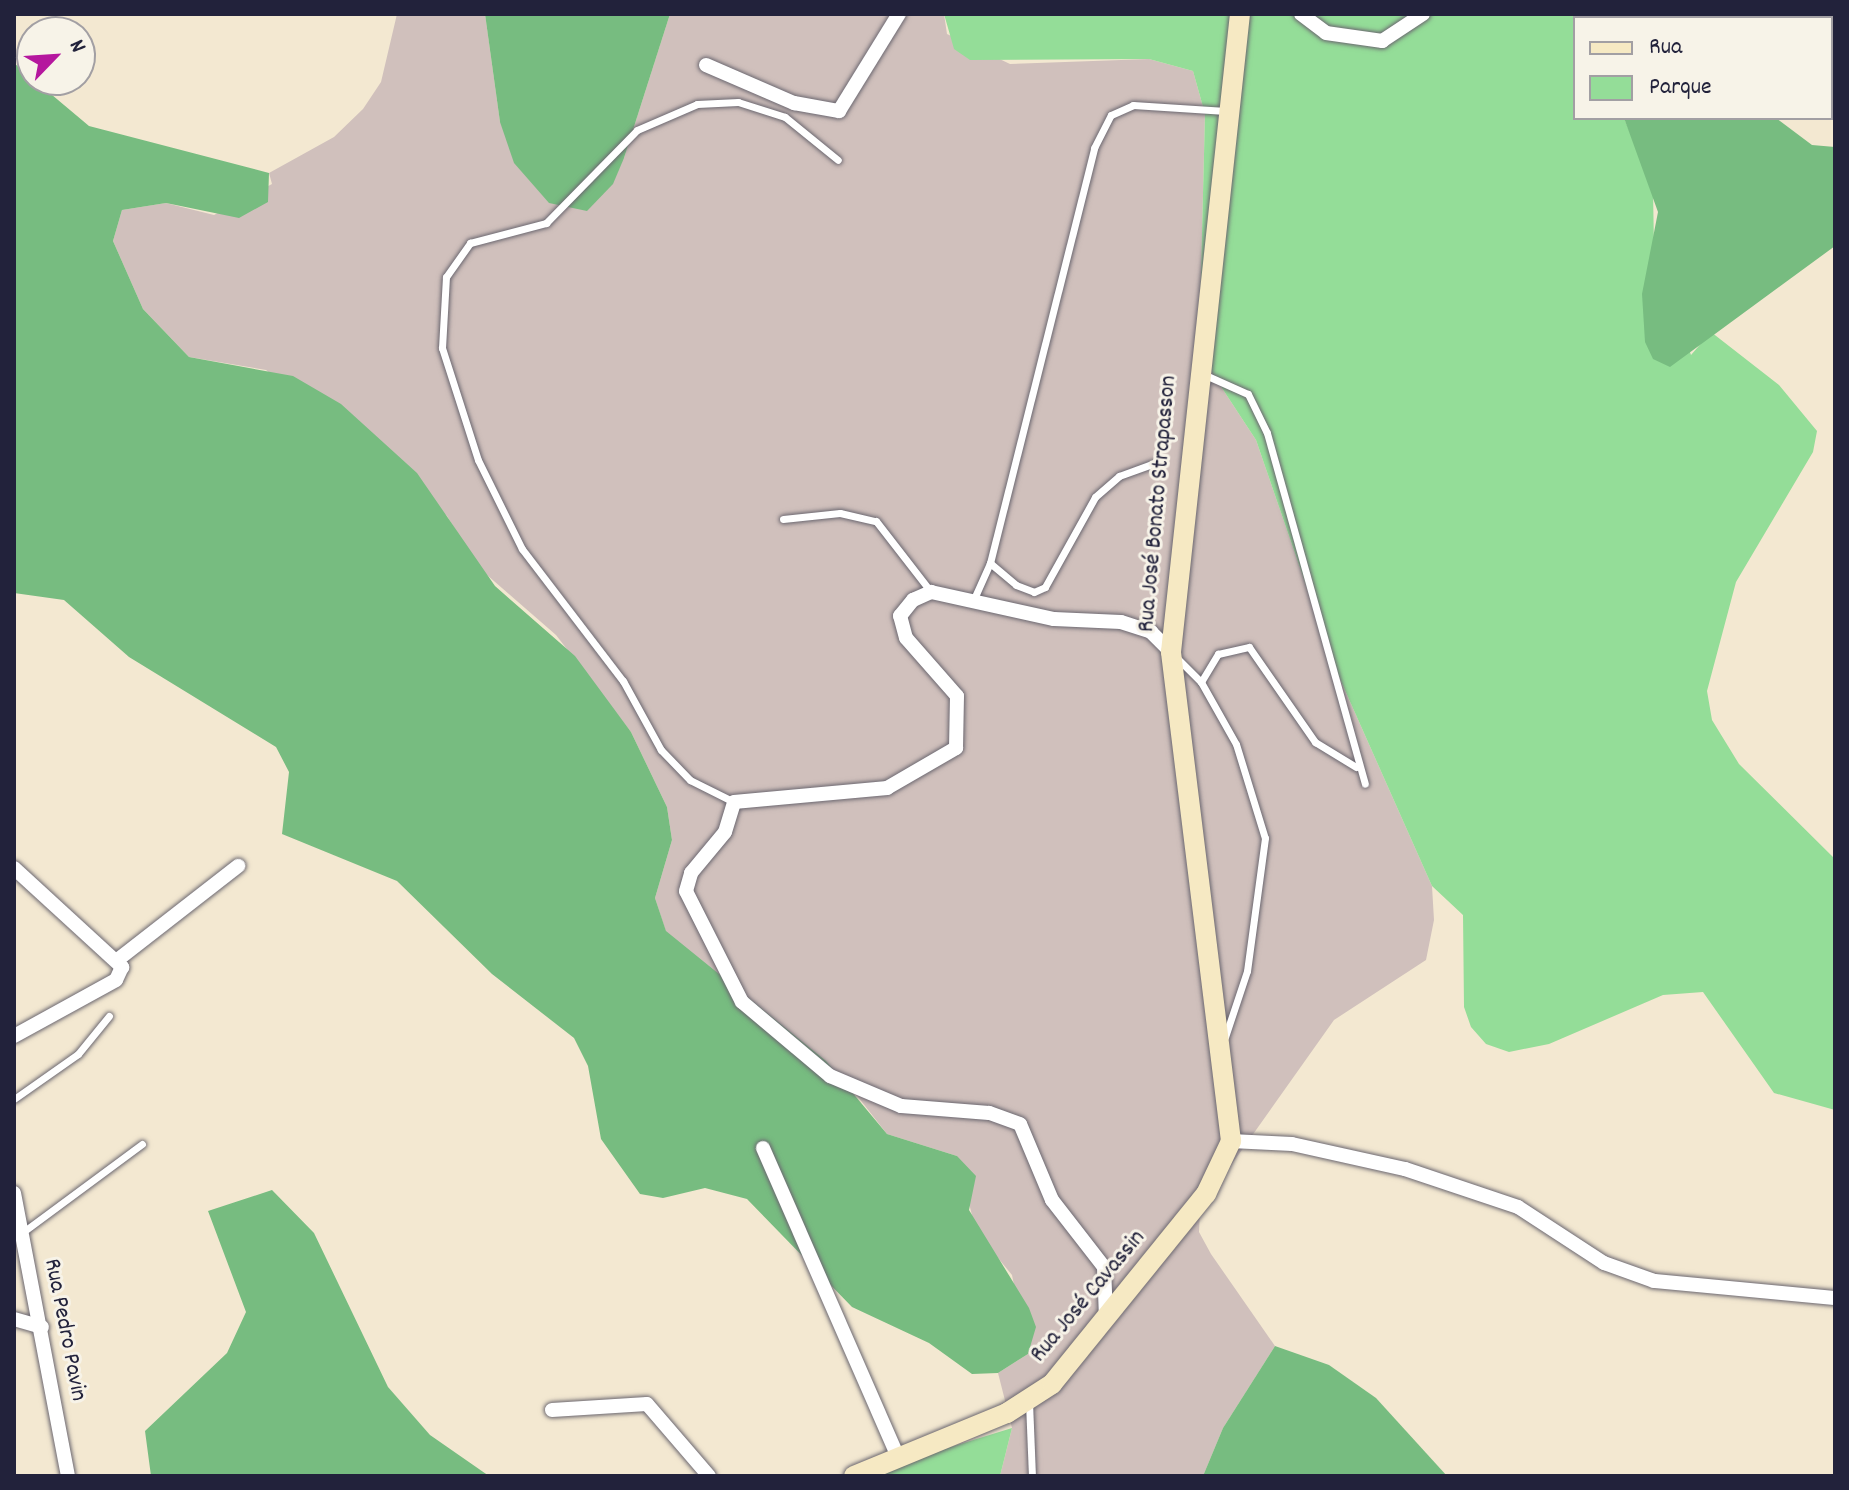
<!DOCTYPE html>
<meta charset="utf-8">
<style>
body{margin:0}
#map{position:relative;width:1849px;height:1490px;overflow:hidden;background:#f3e8d1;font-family:Dekko,sans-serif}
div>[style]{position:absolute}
.industrial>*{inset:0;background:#d0c0bc}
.green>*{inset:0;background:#94dd98}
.forest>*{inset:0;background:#77bc80}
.roads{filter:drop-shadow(0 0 2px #6b6770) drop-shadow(0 0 2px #6b6770)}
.lane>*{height:7px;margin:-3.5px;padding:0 3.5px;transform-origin:3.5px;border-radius:3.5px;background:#fff}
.street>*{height:14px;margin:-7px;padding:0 7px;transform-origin:7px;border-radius:7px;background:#fff}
.secondary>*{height:20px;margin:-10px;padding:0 10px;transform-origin:10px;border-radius:10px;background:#f6e9c3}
span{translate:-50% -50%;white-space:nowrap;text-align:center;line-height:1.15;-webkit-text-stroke:6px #f7f3e8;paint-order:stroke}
.street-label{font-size:24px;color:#22223b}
.frame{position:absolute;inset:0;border:16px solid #22223b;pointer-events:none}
.legend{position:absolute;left:1573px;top:16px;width:260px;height:104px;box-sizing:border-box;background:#f7f3e8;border:2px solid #a29fa3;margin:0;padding:10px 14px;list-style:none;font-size:24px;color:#22223b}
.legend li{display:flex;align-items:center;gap:16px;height:40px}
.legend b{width:40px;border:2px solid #a29fa3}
.north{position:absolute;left:16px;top:16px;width:80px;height:80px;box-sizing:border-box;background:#f7f3e8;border:2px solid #a29fa3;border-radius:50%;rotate:65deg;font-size:22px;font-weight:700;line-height:32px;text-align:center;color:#22223b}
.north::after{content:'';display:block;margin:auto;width:28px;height:36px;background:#b5179e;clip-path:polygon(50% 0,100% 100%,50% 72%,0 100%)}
</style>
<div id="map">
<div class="industrial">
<i style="clip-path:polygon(397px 14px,485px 14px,500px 122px,624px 158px,670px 14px,944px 14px,947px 34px,1010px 64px,1149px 59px,1193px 71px,1205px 114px,1199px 353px,1256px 440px,1332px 661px,1432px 886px,1434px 920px,1426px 960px,1334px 1020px,1200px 1209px,1199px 1232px,1211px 1254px,1275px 1346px,1223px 1428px,1203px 1476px,1000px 1476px,1012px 1428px,998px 1373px,1028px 1354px,1012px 1275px,976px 1231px,957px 1156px,887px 1134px,844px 1079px,666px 932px,655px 898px,672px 840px,667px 807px,631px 732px,556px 635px,479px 568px,447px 516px,266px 370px,189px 357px,143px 309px,113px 241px,122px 210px,166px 203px,214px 215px,272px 184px,269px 173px,334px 137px,363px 109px,381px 82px)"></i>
</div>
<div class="green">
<i style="clip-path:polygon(944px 14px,1623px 14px,1575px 18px,1575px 118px,1624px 118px,1653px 189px,1654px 249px,1691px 355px,1711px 332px,1779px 385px,1817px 431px,1813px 452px,1736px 582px,1707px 691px,1712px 720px,1739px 764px,1835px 859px,1835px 1110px,1774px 1093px,1703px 992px,1663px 995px,1549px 1044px,1509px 1052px,1486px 1044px,1471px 1027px,1464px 1007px,1463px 915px,1432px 886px,1332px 661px,1256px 440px,1199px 353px,1205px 114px,1193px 71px,1149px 59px,970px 60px,954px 49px)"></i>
<i style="clip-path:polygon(1012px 1428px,1000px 1476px,859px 1476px,886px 1467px)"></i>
</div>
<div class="forest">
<i style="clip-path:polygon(485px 14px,670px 14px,624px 158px,613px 184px,587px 211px,549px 203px,514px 163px,500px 122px)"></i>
<i style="clip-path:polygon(1623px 14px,1750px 14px,1749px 18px)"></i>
<i style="clip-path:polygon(14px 63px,89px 126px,269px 173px,268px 202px,239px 218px,166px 203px,122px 210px,113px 241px,143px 309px,189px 357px,293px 376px,341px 404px,417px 473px,495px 586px,575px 656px,631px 732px,667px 807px,672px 840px,655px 898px,666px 931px,826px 1061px,887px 1134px,957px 1156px,976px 1176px,969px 1210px,1029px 1308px,1036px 1327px,1028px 1354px,998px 1373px,972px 1374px,929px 1343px,852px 1307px,747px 1199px,705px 1188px,663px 1198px,640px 1194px,601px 1139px,588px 1066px,574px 1038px,492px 974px,397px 881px,282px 834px,289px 772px,276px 747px,129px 657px,64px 600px,14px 593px)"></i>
<i style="clip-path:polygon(1624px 118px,1776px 118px,1812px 145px,1835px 147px,1835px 246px,1670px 367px,1653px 359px,1645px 342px,1642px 294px,1658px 212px)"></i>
<i style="clip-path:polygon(272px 1190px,314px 1233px,388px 1387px,430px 1435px,489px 1476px,151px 1476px,145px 1431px,227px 1353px,246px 1312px,208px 1211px)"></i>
<i style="clip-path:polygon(1275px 1346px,1329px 1365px,1376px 1398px,1447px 1476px,1203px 1476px,1223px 1428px)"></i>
</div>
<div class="roads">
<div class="lane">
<i style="left:1203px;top:374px;width:49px;rotate:24deg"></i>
<i style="left:1248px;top:394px;width:43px;rotate:64deg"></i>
<i style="left:1267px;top:433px;width:364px;rotate:74.4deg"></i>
<i style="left:783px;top:519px;width:57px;rotate:-6deg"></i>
<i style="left:840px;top:513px;width:37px;rotate:13deg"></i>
<i style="left:876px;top:521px;width:90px;rotate:52.2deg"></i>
<i style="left:990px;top:563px;width:34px;rotate:40deg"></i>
<i style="left:1016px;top:585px;width:19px;rotate:21deg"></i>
<i style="left:1034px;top:592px;width:12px;rotate:-24deg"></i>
<i style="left:1045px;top:587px;width:103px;rotate:-60.9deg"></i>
<i style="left:1095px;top:497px;width:32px;rotate:-41deg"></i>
<i style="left:1119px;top:476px;width:37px;rotate:-20deg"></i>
<i style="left:973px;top:601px;width:42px;rotate:-65.9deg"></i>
<i style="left:990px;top:563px;width:428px;rotate:-75.9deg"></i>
<i style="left:1094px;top:148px;width:37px;rotate:-63deg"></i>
<i style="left:1111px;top:115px;width:24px;rotate:-24deg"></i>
<i style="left:1133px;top:105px;width:93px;rotate:3.7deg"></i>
<i style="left:1177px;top:658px;width:34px;rotate:45deg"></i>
<i style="left:1201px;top:682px;width:71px;rotate:60.6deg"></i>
<i style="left:1236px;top:744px;width:98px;rotate:72.9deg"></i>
<i style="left:1265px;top:838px;width:134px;rotate:97.7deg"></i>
<i style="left:1247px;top:971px;width:70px;rotate:108.4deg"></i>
<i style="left:1201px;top:682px;width:33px;rotate:-59deg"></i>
<i style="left:1218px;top:654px;width:32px;rotate:-13deg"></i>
<i style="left:1249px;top:647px;width:116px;rotate:55.2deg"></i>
<i style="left:1315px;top:742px;width:48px;rotate:31.4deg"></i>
<i style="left:734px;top:802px;width:49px;rotate:-153.4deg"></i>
<i style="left:690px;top:780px;width:42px;rotate:-134deg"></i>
<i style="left:661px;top:750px;width:79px;rotate:-118.8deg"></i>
<i style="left:623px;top:681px;width:166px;rotate:-127.4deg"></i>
<i style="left:522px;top:549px;width:99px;rotate:-116.3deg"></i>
<i style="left:478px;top:460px;width:118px;rotate:-107.8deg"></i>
<i style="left:442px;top:348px;width:71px;rotate:-86.8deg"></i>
<i style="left:446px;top:277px;width:42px;rotate:-54.8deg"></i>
<i style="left:470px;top:243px;width:79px;rotate:-14.7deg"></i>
<i style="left:546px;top:223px;width:130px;rotate:-45.6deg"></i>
<i style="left:637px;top:130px;width:65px;rotate:-23.4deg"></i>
<i style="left:697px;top:104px;width:41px;rotate:-2.8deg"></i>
<i style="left:738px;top:102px;width:49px;rotate:17.7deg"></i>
<i style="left:785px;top:117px;width:68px;rotate:39.1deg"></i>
<i style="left:14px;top:1099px;width:78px;rotate:-35.1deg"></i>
<i style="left:78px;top:1054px;width:49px;rotate:-50.8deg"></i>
<i style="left:23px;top:1232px;width:148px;rotate:-36.5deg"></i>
<i style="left:1029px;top:1402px;width:74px;rotate:87.7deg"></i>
</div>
<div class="street">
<i style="left:1301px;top:14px;width:31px;rotate:37deg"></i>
<i style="left:1326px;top:33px;width:57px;rotate:8.1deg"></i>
<i style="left:1382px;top:41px;width:49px;rotate:-33.4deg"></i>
<i style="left:706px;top:65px;width:96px;rotate:23.4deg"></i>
<i style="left:794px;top:103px;width:46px;rotate:10.1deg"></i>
<i style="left:839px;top:111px;width:114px;rotate:-58.3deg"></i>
<i style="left:14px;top:868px;width:147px;rotate:42.5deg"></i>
<i style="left:122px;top:967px;width:14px;rotate:115deg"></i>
<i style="left:116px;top:980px;width:116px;rotate:151.2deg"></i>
<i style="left:120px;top:958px;width:150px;rotate:-37.9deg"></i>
<i style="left:1231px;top:1141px;width:61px;rotate:2.8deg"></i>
<i style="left:1292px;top:1144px;width:116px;rotate:12.5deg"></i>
<i style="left:1405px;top:1169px;width:119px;rotate:18.6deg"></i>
<i style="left:1518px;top:1207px;width:103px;rotate:33.1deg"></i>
<i style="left:1604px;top:1263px;width:53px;rotate:19.8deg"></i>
<i style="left:1654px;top:1281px;width:182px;rotate:5.4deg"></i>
<i style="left:763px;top:1148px;width:339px;rotate:66.4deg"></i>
<i style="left:14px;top:1193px;width:288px;rotate:79.2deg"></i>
<i style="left:1106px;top:1318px;width:51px;rotate:-92.2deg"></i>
<i style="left:1104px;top:1267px;width:85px;rotate:-127.8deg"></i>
<i style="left:1052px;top:1200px;width:82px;rotate:-112.8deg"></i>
<i style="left:1020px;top:1124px;width:33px;rotate:-160deg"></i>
<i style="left:989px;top:1113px;width:88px;rotate:-175.5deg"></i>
<i style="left:901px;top:1106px;width:77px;rotate:-157.1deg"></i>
<i style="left:830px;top:1076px;width:115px;rotate:-139.9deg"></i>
<i style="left:742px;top:1002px;width:124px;rotate:-116.8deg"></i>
<i style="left:686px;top:891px;width:19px;rotate:-74deg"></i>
<i style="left:691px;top:873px;width:53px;rotate:-50.3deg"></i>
<i style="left:725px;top:832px;width:31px;rotate:-73deg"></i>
<i style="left:734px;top:802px;width:154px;rotate:-5.2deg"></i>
<i style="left:887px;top:788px;width:80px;rotate:-30.1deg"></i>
<i style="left:956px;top:748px;width:52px;rotate:-88.9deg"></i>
<i style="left:957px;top:696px;width:77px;rotate:-131.3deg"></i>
<i style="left:906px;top:638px;width:23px;rotate:-105deg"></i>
<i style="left:900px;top:616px;width:21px;rotate:-51deg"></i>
<i style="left:913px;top:600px;width:20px;rotate:-24deg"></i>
<i style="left:931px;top:592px;width:126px;rotate:12.4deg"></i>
<i style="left:1054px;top:619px;width:67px;rotate:2.6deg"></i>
<i style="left:1121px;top:622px;width:32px;rotate:18deg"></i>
<i style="left:1151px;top:632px;width:28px;rotate:45deg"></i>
<i style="left:14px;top:1319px;width:29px;rotate:16deg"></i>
<i style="left:552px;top:1410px;width:95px;rotate:-3.6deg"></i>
<i style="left:647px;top:1404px;width:95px;rotate:49.3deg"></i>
</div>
<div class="secondary">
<i style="left:854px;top:1476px;width:165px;rotate:-22.4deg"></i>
<i style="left:1007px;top:1413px;width:54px;rotate:-32.8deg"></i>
<i style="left:1052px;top:1384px;width:245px;rotate:-51deg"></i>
<i style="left:1206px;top:1194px;width:59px;rotate:-64.7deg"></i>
<i style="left:1231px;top:1141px;width:493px;rotate:-97deg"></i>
<i style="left:1171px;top:652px;width:642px;rotate:-83.83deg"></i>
</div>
</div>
<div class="street-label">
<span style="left:1159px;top:504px;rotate:-85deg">Rua José Bonato Strapasson</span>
<span style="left:1089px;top:1297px;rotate:-50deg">Rua José Cavassin</span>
<span style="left:64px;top:1330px;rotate:79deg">Rua Pedro Pavin</span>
</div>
<div class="frame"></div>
<ul class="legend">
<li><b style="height:10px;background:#f6e9c3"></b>Rua</li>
<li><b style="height:22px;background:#94dd98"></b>Parque</li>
</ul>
<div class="north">N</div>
</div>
